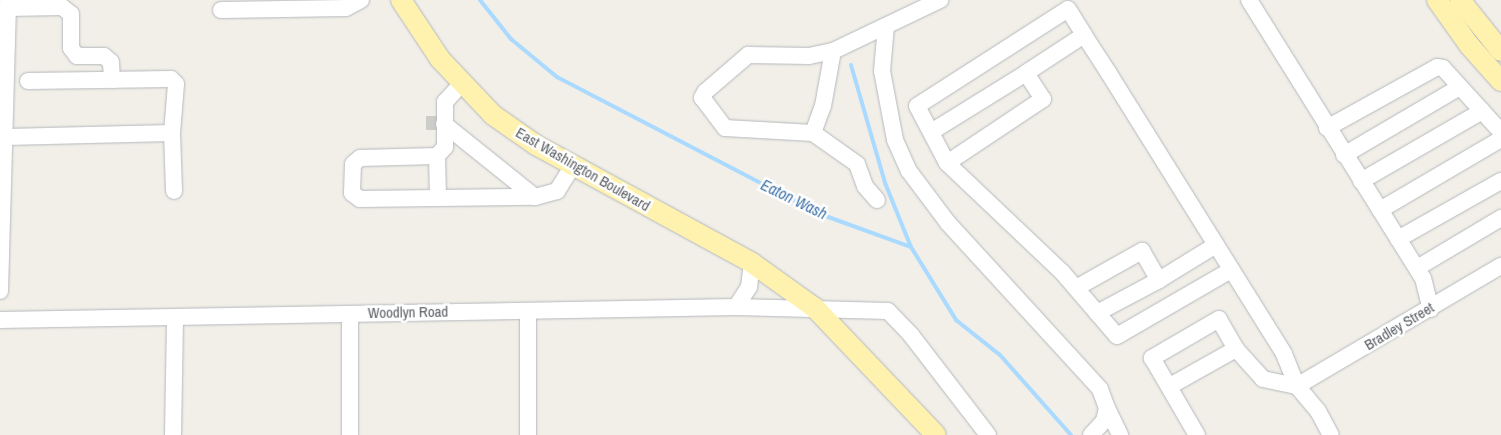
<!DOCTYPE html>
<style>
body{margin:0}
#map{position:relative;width:1501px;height:435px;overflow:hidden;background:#f1efe8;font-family:"Archivo Narrow",sans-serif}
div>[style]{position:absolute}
.stream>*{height:4px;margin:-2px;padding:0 2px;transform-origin:2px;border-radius:2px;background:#aadaff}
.minor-tunnel>*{height:16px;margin-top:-8px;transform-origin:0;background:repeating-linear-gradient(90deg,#ccccc8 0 16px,transparent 0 24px)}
.roads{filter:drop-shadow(0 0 1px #b5b8bc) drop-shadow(0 0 1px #b5b8bc)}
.minor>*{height:16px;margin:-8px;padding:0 8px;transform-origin:8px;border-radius:8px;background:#fff}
.major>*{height:20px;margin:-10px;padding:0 10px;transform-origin:10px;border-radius:10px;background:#fff2af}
span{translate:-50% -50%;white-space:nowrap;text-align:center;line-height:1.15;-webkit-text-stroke:5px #fff;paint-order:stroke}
.street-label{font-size:15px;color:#5f6368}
.water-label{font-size:16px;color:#4174aa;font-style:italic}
</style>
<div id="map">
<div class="stream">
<i style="left:480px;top:0;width:50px;rotate:51.5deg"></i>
<i style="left:511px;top:39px;width:60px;rotate:39.6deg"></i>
<i style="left:557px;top:77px;width:297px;rotate:27.5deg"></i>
<i style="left:820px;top:214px;width:97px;rotate:19.9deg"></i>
<i style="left:911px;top:247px;width:86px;rotate:58.3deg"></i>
<i style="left:956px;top:320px;width:56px;rotate:38.5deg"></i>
<i style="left:1000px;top:355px;width:107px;rotate:48.4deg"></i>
<i style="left:851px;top:65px;width:123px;rotate:73.9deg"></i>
<i style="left:885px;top:183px;width:69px;rotate:67.9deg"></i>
</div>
<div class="minor-tunnel">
<i style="left:434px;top:116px;width:14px;rotate:90deg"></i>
</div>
<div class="roads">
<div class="minor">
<i style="left:1249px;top:0;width:328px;rotate:58deg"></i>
<i style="left:1423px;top:278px;width:32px;rotate:76deg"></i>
<i style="left:8px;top:8px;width:54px;rotate:-1.1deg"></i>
<i style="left:62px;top:7px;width:11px;rotate:38deg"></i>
<i style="left:71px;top:14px;width:34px;rotate:90deg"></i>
<i style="left:71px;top:48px;width:10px;rotate:53deg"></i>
<i style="left:77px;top:56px;width:27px"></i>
<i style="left:104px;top:56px;width:9px;rotate:41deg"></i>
<i style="left:111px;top:62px;width:18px;rotate:87deg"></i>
<i style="left:221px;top:10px;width:125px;rotate:-0.9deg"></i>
<i style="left:346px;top:8px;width:17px;rotate:-28deg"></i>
<i style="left:886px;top:26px;width:45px;rotate:95.1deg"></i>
<i style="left:882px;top:71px;width:70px;rotate:79.3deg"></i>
<i style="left:895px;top:140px;width:34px;rotate:66deg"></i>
<i style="left:909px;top:171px;width:65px;rotate:53.1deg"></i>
<i style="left:948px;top:223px;width:225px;rotate:47.5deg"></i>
<i style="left:1100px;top:389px;width:20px;rotate:70deg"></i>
<i style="left:1107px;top:408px;width:13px;rotate:103deg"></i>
<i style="left:1104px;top:421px;width:19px;rotate:133deg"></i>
<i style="left:1084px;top:35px;width:69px;rotate:146.8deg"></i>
<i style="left:1026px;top:73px;width:31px;rotate:57deg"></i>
<i style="left:1043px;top:99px;width:115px;rotate:146.3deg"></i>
<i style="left:947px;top:163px;width:64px;rotate:-117.8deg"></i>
<i style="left:917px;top:106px;width:179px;rotate:-32.7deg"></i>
<i style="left:1068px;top:9px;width:31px;rotate:58deg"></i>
<i style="left:1084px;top:35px;width:44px;rotate:57deg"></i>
<i style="left:1108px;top:72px;width:332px;rotate:58deg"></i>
<i style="left:1284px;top:354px;width:35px;rotate:68deg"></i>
<i style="left:1297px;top:386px;width:33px;rotate:50deg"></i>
<i style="left:1318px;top:411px;width:27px;rotate:62deg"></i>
<i style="left:28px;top:81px;width:143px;rotate:-0.8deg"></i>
<i style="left:171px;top:79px;width:7px;rotate:45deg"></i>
<i style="left:176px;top:84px;width:49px;rotate:94.7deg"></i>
<i style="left:172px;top:133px;width:58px;rotate:88deg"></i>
<i style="left:463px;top:82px;width:27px;rotate:132deg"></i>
<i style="left:445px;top:102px;width:45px;rotate:90deg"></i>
<i style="left:445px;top:147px;width:12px;rotate:132deg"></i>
<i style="left:437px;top:156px;width:77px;rotate:178.5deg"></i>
<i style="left:360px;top:158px;width:9px;rotate:139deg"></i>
<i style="left:353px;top:164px;width:29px;rotate:92deg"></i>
<i style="left:352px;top:193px;width:10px;rotate:37deg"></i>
<i style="left:360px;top:199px;width:175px;rotate:-0.7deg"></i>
<i style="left:535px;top:197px;width:23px;rotate:-15deg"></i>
<i style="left:557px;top:191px;width:31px;rotate:-58deg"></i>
<i style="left:444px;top:124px;width:117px;rotate:38.7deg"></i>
<i style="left:1327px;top:128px;width:126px;rotate:-29deg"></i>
<i style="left:1437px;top:67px;width:6px;rotate:9deg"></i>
<i style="left:1443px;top:68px;width:86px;rotate:47.8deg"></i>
<i style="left:931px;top:132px;width:112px;rotate:-31.8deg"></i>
<i style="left:813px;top:133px;width:29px;rotate:-70deg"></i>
<i style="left:823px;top:106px;width:56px;rotate:-79.7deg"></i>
<i style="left:6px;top:137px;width:166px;rotate:-1.4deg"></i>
<i style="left:1344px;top:155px;width:134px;rotate:-30.4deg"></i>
<i style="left:437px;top:156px;width:41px;rotate:88.6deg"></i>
<i style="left:947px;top:163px;width:158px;rotate:43.5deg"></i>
<i style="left:1062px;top:272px;width:84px;rotate:49.3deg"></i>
<i style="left:1117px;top:336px;width:132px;rotate:-30.1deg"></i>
<i style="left:1361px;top:181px;width:140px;rotate:-30deg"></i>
<i style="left:877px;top:200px;width:18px;rotate:-131deg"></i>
<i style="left:865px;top:186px;width:23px;rotate:-110deg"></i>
<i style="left:857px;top:164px;width:54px;rotate:-144.8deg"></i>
<i style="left:813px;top:133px;width:88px;rotate:-176.7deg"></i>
<i style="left:725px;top:128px;width:38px;rotate:-127deg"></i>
<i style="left:702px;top:98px;width:7px;rotate:-63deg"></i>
<i style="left:705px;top:92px;width:57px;rotate:-40.7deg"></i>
<i style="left:748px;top:55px;width:61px;rotate:0.9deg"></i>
<i style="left:809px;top:56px;width:25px;rotate:-12deg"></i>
<i style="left:833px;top:51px;width:119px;rotate:-25.5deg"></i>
<i style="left:1380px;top:210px;width:140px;rotate:-30.4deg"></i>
<i style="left:1398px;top:239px;width:118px;rotate:-29.4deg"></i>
<i style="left:1417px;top:268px;width:98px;rotate:-30.8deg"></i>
<i style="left:1076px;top:288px;width:76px;rotate:-29.3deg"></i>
<i style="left:1142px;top:251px;width:34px;rotate:60deg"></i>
<i style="left:1159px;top:280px;width:67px;rotate:-31.6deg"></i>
<i style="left:0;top:291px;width:291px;rotate:-88.4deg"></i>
<i style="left:736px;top:307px;width:24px;rotate:-57deg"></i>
<i style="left:749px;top:287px;width:24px;rotate:-83deg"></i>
<i style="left:1097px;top:313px;width:70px;rotate:-28deg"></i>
<i style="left:350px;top:314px;width:121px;rotate:90deg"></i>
<i style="left:0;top:320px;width:736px;rotate:-1.01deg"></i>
<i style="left:736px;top:307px;width:152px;rotate:1.5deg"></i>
<i style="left:888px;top:311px;width:33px;rotate:46deg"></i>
<i style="left:911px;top:335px;width:126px;rotate:52.4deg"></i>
<i style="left:1236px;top:349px;width:40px;rotate:48deg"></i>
<i style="left:1263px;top:379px;width:35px;rotate:12deg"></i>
<i style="left:1170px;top:386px;width:76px;rotate:-29.3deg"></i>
<i style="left:1236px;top:349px;width:34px;rotate:-120deg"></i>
<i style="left:1219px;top:319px;width:78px;rotate:149.8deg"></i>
<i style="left:1152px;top:358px;width:89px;rotate:59.7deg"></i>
<i style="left:1297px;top:386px;width:237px;rotate:-30.5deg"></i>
<i style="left:1107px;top:408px;width:30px;rotate:64deg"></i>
<i style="left:173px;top:435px;width:118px;rotate:-89deg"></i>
<i style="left:528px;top:435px;width:124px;rotate:-90deg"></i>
</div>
<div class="major">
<i style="left:401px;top:0;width:71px;rotate:56.5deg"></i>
<i style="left:440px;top:59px;width:77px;rotate:46.6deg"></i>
<i style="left:493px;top:115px;width:52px;rotate:34.9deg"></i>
<i style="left:536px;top:145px;width:246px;rotate:28.6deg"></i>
<i style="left:752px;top:263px;width:77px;rotate:35.5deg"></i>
<i style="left:815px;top:308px;width:175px;rotate:46.4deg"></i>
<i style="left:1437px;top:0;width:55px;rotate:54.6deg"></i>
<i style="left:1469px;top:45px;width:48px;rotate:48.4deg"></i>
<i style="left:1460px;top:0;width:65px;rotate:51.2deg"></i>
</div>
</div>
<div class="street-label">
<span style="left:583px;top:169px;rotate:30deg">East Washington Boulevard</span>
<span style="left:408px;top:312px;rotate:-1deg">Woodlyn Road</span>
<span style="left:1399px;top:326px;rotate:-31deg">Bradley Street</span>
</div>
<div class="water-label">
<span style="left:794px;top:199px;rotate:26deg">Eaton Wash</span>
</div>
</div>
